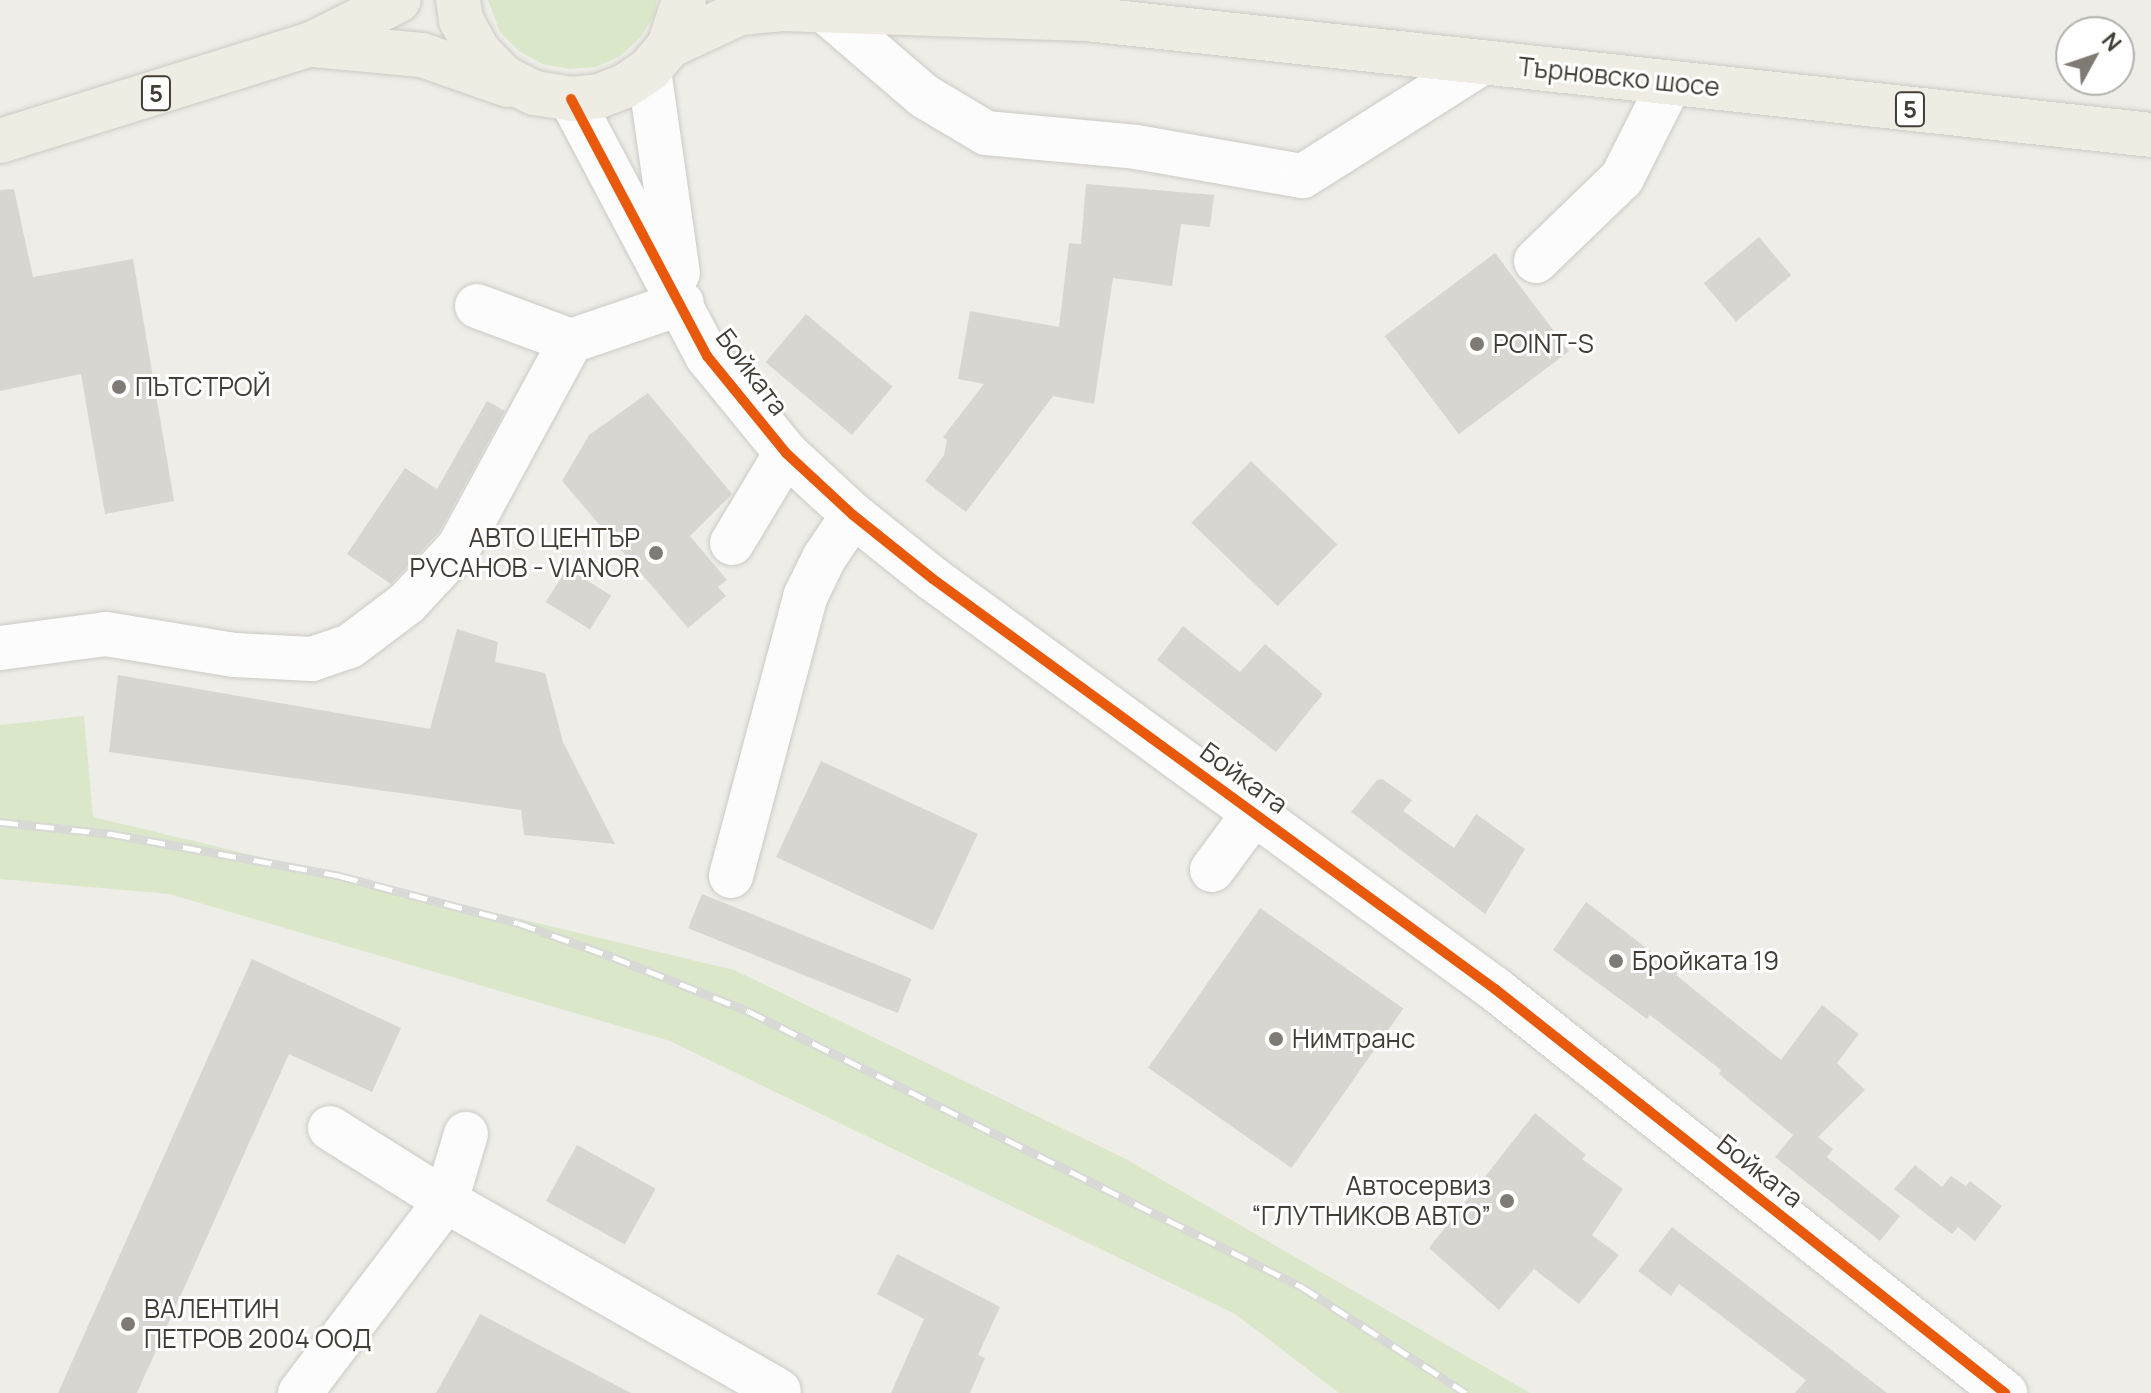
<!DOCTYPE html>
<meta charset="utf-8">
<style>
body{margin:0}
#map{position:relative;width:2151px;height:1393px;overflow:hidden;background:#eeede8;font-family:Manrope,sans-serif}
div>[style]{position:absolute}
.green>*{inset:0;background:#dae8c9}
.building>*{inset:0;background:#d8d6d0;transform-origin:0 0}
.roads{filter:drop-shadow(0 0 2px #cccac5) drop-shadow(0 0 2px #cccac5)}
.minor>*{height:44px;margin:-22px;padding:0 22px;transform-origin:22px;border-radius:22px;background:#fcfcfc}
.major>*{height:44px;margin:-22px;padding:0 22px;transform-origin:22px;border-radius:22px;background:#efece3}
.rail>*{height:9px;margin-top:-4.5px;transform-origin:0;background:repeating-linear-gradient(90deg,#fff 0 18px,#d8d8d7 0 36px);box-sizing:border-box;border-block:2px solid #d8d8d7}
.cycleway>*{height:10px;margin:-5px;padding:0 5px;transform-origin:5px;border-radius:5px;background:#e8590c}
.dots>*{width:22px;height:22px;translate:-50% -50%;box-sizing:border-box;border:4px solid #fff;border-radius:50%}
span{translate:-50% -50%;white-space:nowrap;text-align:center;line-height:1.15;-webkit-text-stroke:6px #fff;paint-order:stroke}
.shield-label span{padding:2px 6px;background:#fff;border:2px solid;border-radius:6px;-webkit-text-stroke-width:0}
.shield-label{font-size:24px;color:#433e35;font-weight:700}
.street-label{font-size:26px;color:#433e35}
.poi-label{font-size:26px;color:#433e35}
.left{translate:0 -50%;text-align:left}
.right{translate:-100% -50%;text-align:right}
.north{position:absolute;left:2055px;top:16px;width:80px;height:80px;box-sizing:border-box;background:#fff;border:2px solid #b4b2ae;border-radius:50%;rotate:50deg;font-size:22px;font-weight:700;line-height:32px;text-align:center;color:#433e35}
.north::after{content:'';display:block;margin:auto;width:28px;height:36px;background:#7f7b74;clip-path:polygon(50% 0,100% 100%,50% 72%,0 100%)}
</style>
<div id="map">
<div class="green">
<i style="clip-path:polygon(488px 0,657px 0,654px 15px,640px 38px,620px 56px,596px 67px,569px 69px,542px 64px,519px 51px,500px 32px)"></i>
<i style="clip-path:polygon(84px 716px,93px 817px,734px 970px,1126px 1159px,1530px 1393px,1339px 1393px,1235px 1314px,670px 1041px,169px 894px,0 879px,0 725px)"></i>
</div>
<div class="building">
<i style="clip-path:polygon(1086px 184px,1214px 195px,1210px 227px,1181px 224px,1172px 286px,1113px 278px,1094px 404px,1053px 396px,966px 512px,925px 481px,944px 455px,947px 440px,943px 437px,984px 384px,958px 379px,970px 311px,1059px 327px,1069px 243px,1081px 244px)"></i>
<i style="clip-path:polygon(14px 189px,33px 277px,133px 259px,174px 501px,105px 514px,81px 374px,0 391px,0 190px)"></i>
<i style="left:1759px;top:237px;width:50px;height:72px;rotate:50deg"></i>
<i style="left:1495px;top:253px;width:123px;height:138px;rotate:53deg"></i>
<i style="left:806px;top:314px;width:113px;height:63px;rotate:40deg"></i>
<i style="clip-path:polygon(648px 393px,732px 494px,690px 536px,727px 580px,718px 587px,726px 596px,688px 628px,562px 481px,589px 435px)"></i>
<i style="clip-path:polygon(487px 401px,505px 411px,439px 532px,391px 584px,347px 554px,405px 468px,437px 489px)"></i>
<i style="left:1251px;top:461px;width:120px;height:86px;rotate:44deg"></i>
<i style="left:567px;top:568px;width:52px;height:40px;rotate:32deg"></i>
<i style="clip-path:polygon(1183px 626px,1240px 672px,1265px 644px,1323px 694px,1276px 752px,1157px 660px)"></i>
<i style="clip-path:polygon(457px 629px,498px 642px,495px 662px,545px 673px,563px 742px,615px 844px,524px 835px,521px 810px,109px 752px,118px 675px,430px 729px)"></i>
<i style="left:821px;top:761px;width:173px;height:106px;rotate:25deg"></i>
<i style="clip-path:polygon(1382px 779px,1412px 800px,1403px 811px,1454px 848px,1476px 814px,1525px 849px,1485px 914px,1351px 812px,1377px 780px)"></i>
<i style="left:702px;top:894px;width:226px;height:37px;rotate:22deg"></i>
<i style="clip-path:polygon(1586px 902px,1678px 972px,1676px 975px,1781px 1060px,1822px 1005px,1859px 1034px,1837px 1063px,1865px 1090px,1818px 1137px,1833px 1149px,1827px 1157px,1900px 1216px,1880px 1241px,1775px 1157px,1793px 1135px,1719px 1074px,1721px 1070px,1650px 1015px,1647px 1019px,1553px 950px)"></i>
<i style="left:1260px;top:908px;width:175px;height:195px;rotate:35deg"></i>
<i style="clip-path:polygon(252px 959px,401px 1028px,372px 1092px,289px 1054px,137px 1393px,58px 1393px)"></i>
<i style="clip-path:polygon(1535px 1113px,1586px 1155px,1582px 1159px,1623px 1189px,1592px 1235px,1619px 1255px,1579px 1304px,1534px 1269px,1499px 1310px,1429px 1248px)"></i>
<i style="left:577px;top:1145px;width:90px;height:64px;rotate:29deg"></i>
<i style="clip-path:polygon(1915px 1165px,1942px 1187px,1951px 1176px,1966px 1186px,1970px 1181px,2002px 1206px,1975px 1241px,1958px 1227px,1952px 1234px,1894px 1189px)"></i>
<i style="clip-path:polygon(1672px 1227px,1699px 1248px,1887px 1393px,1795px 1393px,1806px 1380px,1679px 1284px,1671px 1296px,1638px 1271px)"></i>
<i style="clip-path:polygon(897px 1254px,1000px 1307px,978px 1355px,985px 1358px,970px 1393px,891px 1393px,924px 1319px,877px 1294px)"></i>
<i style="clip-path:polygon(480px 1314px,631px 1393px,436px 1393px)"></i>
</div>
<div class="roads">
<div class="minor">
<i style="left:824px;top:10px;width:132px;rotate:40.7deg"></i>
<i style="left:924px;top:96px;width:72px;rotate:30.8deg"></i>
<i style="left:986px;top:133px;width:151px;rotate:5.3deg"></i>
<i style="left:1136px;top:147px;width:169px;rotate:9.9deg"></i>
<i style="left:1303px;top:176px;width:213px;rotate:-32.3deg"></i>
<i style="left:649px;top:70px;width:205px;rotate:81.9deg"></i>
<i style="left:571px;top:99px;width:291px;rotate:62.1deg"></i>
<i style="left:707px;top:356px;width:125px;rotate:50.8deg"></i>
<i style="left:786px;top:453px;width:91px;rotate:42.8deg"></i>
<i style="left:853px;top:515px;width:102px;rotate:38.7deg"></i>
<i style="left:933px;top:579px;width:696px;rotate:36.11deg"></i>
<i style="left:1495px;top:989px;width:651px;rotate:38.38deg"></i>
<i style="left:1536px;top:261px;width:120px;rotate:-44deg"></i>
<i style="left:1622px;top:178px;width:106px;rotate:-63.2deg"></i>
<i style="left:477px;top:306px;width:100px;rotate:20.4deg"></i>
<i style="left:732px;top:543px;width:105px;rotate:-59deg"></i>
<i style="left:0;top:648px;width:107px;rotate:-7.5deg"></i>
<i style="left:106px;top:634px;width:130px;rotate:9.3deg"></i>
<i style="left:234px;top:655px;width:78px;rotate:2.9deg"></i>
<i style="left:312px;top:659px;width:40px;rotate:-18.9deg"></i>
<i style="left:350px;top:646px;width:71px;rotate:-37deg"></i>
<i style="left:407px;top:603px;width:76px;rotate:-47.1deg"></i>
<i style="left:459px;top:547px;width:234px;rotate:-61.5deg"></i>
<i style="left:571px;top:341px;width:117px;rotate:-18.9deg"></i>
<i style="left:1212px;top:870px;width:71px;rotate:-53.6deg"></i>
<i style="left:731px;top:876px;width:289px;rotate:-75.1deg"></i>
<i style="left:805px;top:597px;width:43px;rotate:-64deg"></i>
<i style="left:824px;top:558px;width:52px;rotate:-56deg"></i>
<i style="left:330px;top:1128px;width:137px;rotate:32.2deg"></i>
<i style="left:446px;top:1201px;width:383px;rotate:29.7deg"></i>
<i style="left:300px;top:1393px;width:241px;rotate:-52.8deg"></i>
<i style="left:446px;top:1201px;width:70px;rotate:-73.4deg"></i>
</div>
<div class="major">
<i style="left:458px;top:0;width:20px;rotate:81deg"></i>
<i style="left:461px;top:20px;width:35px;rotate:61deg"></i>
<i style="left:478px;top:51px;width:36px;rotate:46deg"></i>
<i style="left:503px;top:77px;width:36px;rotate:27deg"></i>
<i style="left:535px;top:93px;width:36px;rotate:9deg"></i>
<i style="left:571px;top:99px;width:28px;rotate:-6deg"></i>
<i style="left:599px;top:96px;width:28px;rotate:-21deg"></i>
<i style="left:625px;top:86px;width:29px;rotate:-34deg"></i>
<i style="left:649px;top:70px;width:31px;rotate:-50deg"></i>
<i style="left:669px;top:46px;width:48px;rotate:-71.9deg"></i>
<i style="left:314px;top:45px;width:108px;rotate:5.3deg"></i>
<i style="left:422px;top:55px;width:91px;rotate:19.2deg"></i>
<i style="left:669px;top:46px;width:78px;rotate:-24.9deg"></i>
<i style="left:740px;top:13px;width:42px;rotate:-5.4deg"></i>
<i style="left:782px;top:9px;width:305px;rotate:1.9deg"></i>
<i style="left:1087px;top:19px;width:1070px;rotate:6.22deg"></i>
<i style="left:0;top:141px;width:327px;rotate:-17.3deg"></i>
<i style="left:312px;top:44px;width:97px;rotate:-26.8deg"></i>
</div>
</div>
<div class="rail">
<i style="left:0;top:822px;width:113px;rotate:6.1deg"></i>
<i style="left:112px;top:834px;width:232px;rotate:10.4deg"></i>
<i style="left:340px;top:876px;width:184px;rotate:14.8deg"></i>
<i style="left:518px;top:923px;width:101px;rotate:19.7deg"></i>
<i style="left:613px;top:957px;width:145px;rotate:21.8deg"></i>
<i style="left:748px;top:1011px;width:619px;rotate:26.48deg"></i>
<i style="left:1302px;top:1287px;width:195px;rotate:32.9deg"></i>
</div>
<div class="cycleway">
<i style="left:571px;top:99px;width:291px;rotate:62.1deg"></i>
<i style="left:707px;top:356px;width:125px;rotate:50.8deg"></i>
<i style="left:786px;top:453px;width:91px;rotate:42.8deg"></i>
<i style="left:853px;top:515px;width:102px;rotate:38.7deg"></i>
<i style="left:933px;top:579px;width:696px;rotate:36.11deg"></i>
<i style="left:1495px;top:989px;width:651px;rotate:38.38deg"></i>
</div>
<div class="dots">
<i style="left:1477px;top:344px;background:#7f7b74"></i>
<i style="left:119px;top:387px;background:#7f7b74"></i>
<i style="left:656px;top:553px;background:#7f7b74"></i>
<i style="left:1616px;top:961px;background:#7f7b74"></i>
<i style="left:1276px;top:1039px;background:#7f7b74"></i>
<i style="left:1507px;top:1201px;background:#7f7b74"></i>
<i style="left:128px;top:1324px;background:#7f7b74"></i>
</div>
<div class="shield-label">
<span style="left:156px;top:93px">5</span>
<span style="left:1910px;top:109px">5</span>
</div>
<div class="street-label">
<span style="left:1619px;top:77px;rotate:6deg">Търновско шосе</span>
<span style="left:752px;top:372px;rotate:53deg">Бойката</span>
<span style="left:1244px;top:778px;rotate:36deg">Бойката</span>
<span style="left:1760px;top:1171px;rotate:38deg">Бойката</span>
</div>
<div class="poi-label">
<span class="left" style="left:1493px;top:344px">POINT-S</span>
<span class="left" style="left:135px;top:387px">ПЪТСТРОЙ</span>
<span class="right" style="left:640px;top:553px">АВТО ЦЕНТЪР<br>РУСАНОВ - VIANOR</span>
<span class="left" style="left:1632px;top:961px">Бройката 19</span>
<span class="left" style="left:1292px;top:1039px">Нимтранс</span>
<span class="right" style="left:1491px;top:1201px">Автосервиз<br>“ГЛУТНИКОВ АВТО”</span>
<span class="left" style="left:144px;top:1324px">ВАЛЕНТИН<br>ПЕТРОВ 2004 ООД</span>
</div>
<div class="north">N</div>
</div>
